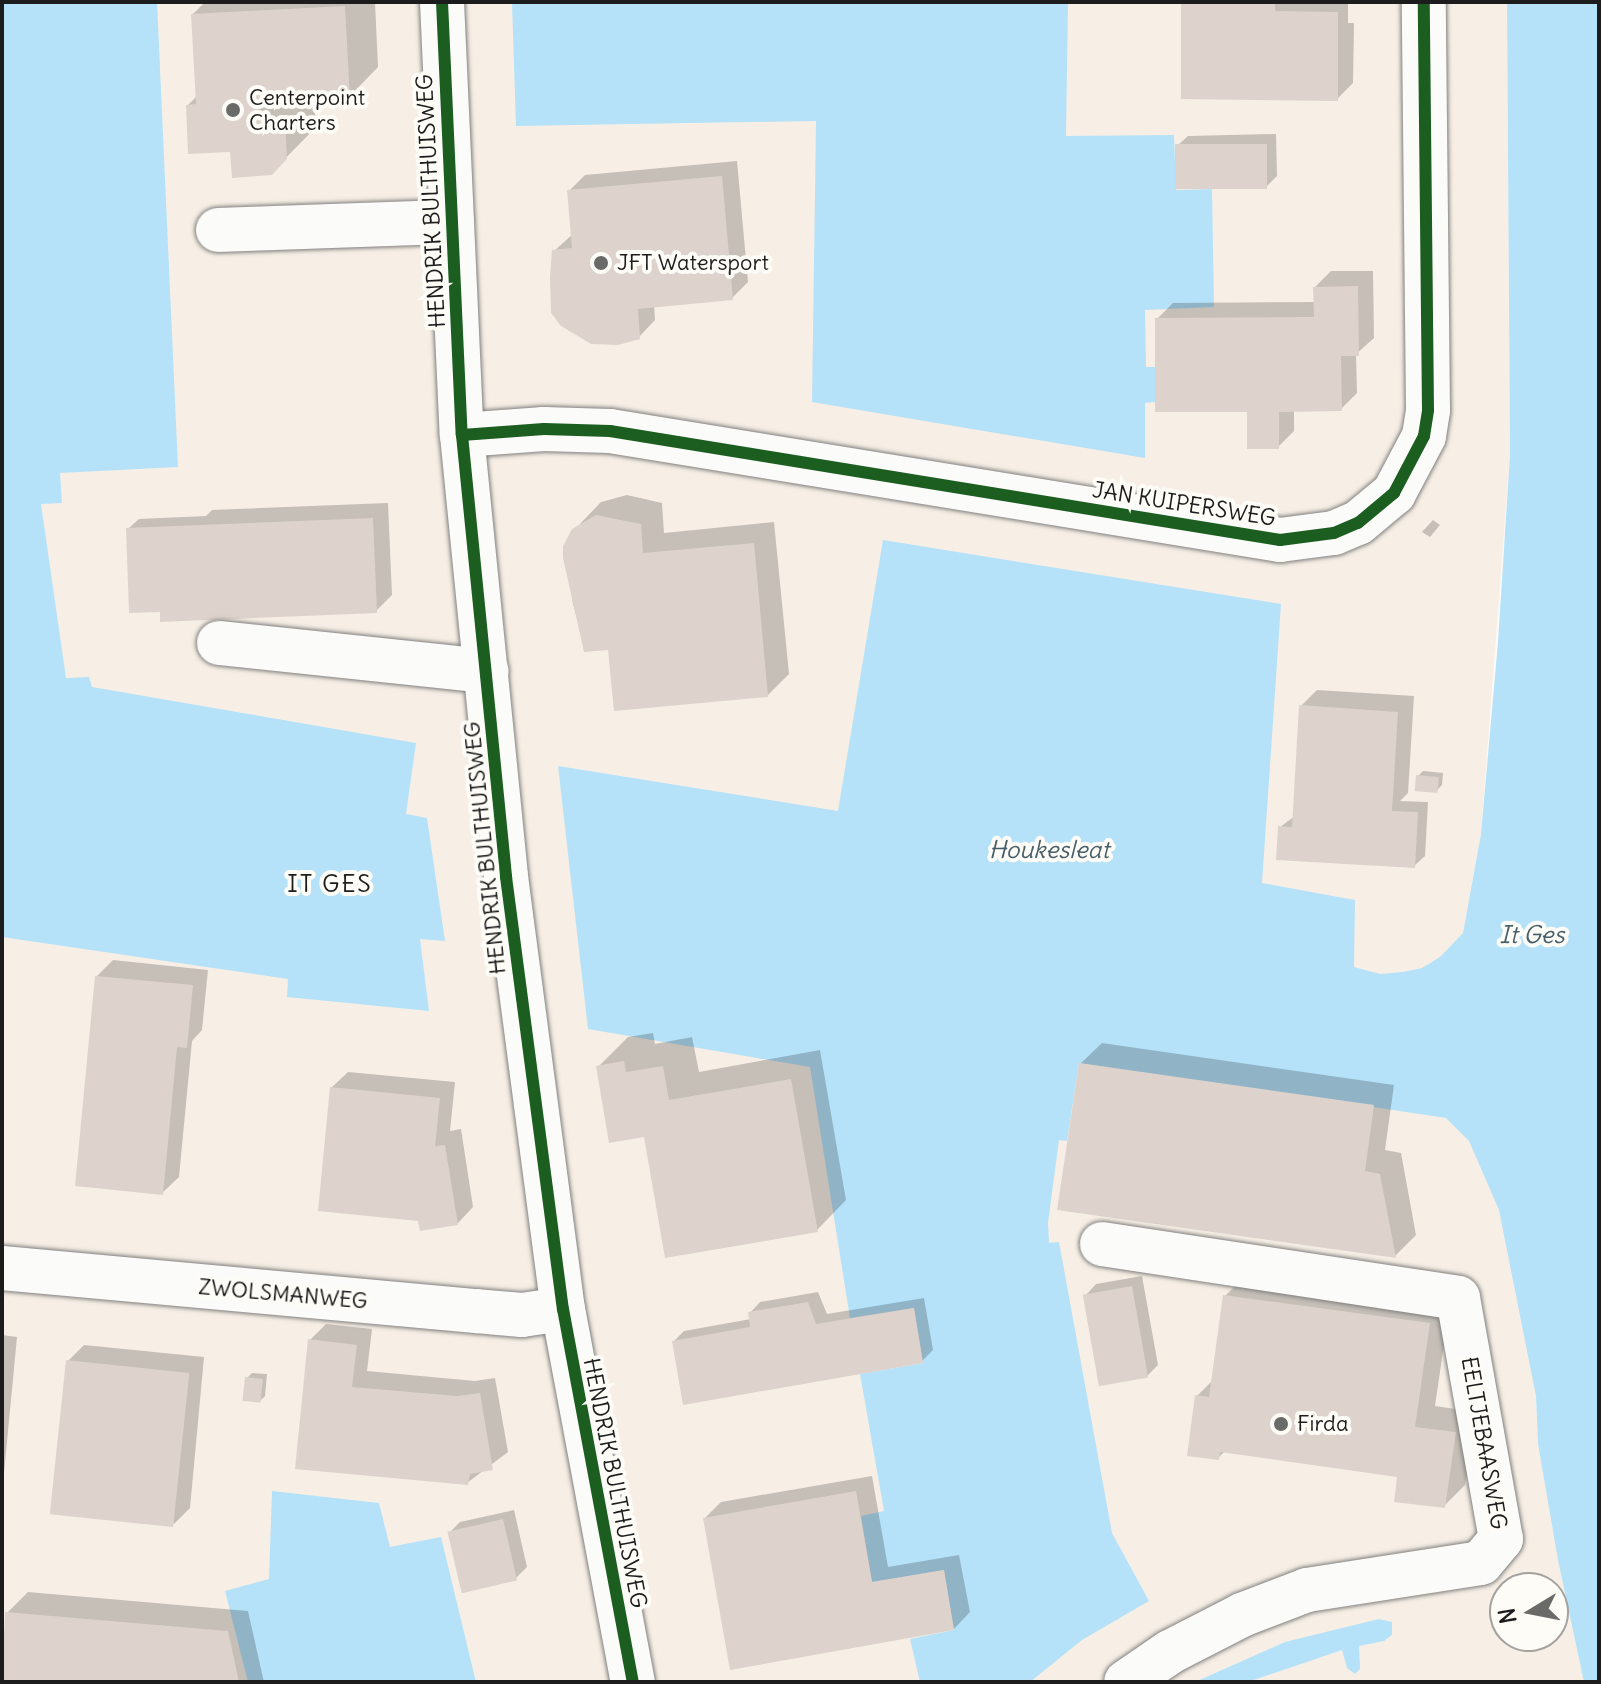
<!DOCTYPE html>
<style>
body{margin:0}
#map{position:relative;width:1601px;height:1684px;overflow:hidden;background:#fcfbf8;font-family:Delius,sans-serif}
div>[style]{position:absolute}
.built>*{inset:0;background:#f7efe6}
.water>*{inset:0;background:#b5e2f8}
.shadow>*{inset:0;background:#0003}
.building>*{inset:0;background:#ddd3cc;transform-origin:0 0}
.roads{filter:drop-shadow(0 0 2px #81807f) drop-shadow(0 0 2px #81807f)}
.minor>*{height:44px;margin:-22px;padding:0 22px;transform-origin:22px;border-radius:22px;background:#fbfbf9}
.cycleway>*{height:12px;margin:-6px;padding:0 6px;transform-origin:6px;border-radius:6px;background:#1b5e20}
.dots>*{width:22px;height:22px;translate:-50% -50%;box-sizing:border-box;border:4px solid #fdfcf7;border-radius:50%}
span{translate:-50% -50%;white-space:nowrap;text-align:center;line-height:1.15;-webkit-text-stroke:8px #fdfcf7;paint-order:stroke}
.poi-label{font-size:22px;color:#1c1c1c}
.left{translate:0 -50%;text-align:left}
.street-label{font-size:22px;color:#1c1c1c}
.water-label{font-size:24px;color:#475e69;font-style:italic}
.neighbourhood-label{font-size:24px;color:#1c1c1c;letter-spacing:2px}
.frame{position:absolute;inset:0;border:4px solid #1c1c1c;pointer-events:none}
.north{position:absolute;left:1489px;top:1572px;width:80px;height:80px;box-sizing:border-box;background:#fdfcf7;border:2px solid #a3a29f;border-radius:50%;rotate:260deg;font-size:22px;font-weight:700;line-height:32px;text-align:center;color:#1c1c1c}
.north::after{content:'';display:block;margin:auto;width:28px;height:36px;background:#6a6a69;clip-path:polygon(50% 0,100% 100%,50% 72%,0 100%)}
</style>
<div id="map">
<div class="built">
<i style="clip-path:polygon(evenodd,2px 2px,1507px 2px,1510px 455px,1481px 834px,1463px 933px,1536px 1396px,1538px 1444px,1584px 1682px,2px 1682px,2px 2px,1505px 1588px,1553px 1588px,1553px 1636px,1505px 1636px,1505px 1588px)"></i>
</div>
<div class="water">
<i style="clip-path:polygon(2px 2px,157px 2px,178px 467px,60px 473px,62px 503px,41px 504px,66px 678px,89px 677px,92px 687px,416px 743px,406px 814px,427px 818px,445px 941px,420px 939px,429px 1011px,287px 997px,288px 979px,2px 937px)"></i>
<i style="clip-path:polygon(512px 2px,1068px 2px,1066px 136px,1174px 135px,1176px 190px,1212px 189px,1214px 307px,1145px 310px,1146px 367px,1155px 367px,1155px 402px,1145px 403px,1145px 458px,812px 402px,816px 121px,516px 126px)"></i>
<i style="clip-path:polygon(1507px 2px,1599px 2px,1599px 1682px,1584px 1682px,1558px 1560px,1538px 1444px,1536px 1396px,1499px 1210px,1469px 1141px,1446px 1118px,1079px 1063px,1067px 1141px,1059px 1140px,1048px 1223px,1049px 1243px,1059px 1242px,1112px 1533px,1149px 1601px,1082px 1640px,1030px 1682px,920px 1682px,910px 1639px,954px 1630px,944px 1570px,872px 1582px,861px 1516px,884px 1511px,860px 1374px,923px 1363px,914px 1308px,850px 1318px,810px 1067px,588px 1029px,558px 766px,838px 811px,883px 540px,1281px 604px,1262px 883px,1355px 900px,1354px 967px,1380px 974px,1403px 972px,1422px 968px,1440px 957px,1463px 933px,1481px 834px,1498px 642px,1510px 455px)"></i>
<i style="clip-path:polygon(272px 1491px,379px 1503px,390px 1547px,441px 1537px,476px 1682px,248px 1682px,225px 1591px,269px 1579px)"></i>
<i style="clip-path:polygon(1379px 1619px,1392px 1622px,1392px 1635px,1384px 1641px,1359px 1646px,1360px 1669px,1355px 1674px,1347px 1668px,1342px 1650px,1248px 1682px,1195px 1682px,1285px 1642px)"></i>
</div>
<div class="shadow">
<i style="clip-path:polygon(205px 2px,375px 2px,378px 67px,349px 97px,314px 99px,316px 127px,271px 173px,232px 150px,188px 105px,197px 96px,193px 14px)"></i>
<i style="clip-path:polygon(1183px 2px,1348px 2px,1348px 23px,1354px 23px,1353px 83px,1337px 99px)"></i>
<i style="clip-path:polygon(1276px 134px,1277px 176px,1266px 187px,1177px 146px,1188px 136px)"></i>
<i style="clip-path:polygon(737px 161px,748px 282px,732px 298px,654px 305px,655px 320px,639px 337px,554px 251px,573px 234px,569px 191px,585px 175px)"></i>
<i style="clip-path:polygon(1331px 271px,1373px 271px,1374px 338px,1356px 354px,1357px 393px,1341px 409px,1294px 410px,1294px 431px,1278px 447px,1249px 410px,1157px 319px,1173px 303px,1315px 302px,1315px 287px)"></i>
<i style="clip-path:polygon(627px 495px,662px 503px,664px 533px,774px 522px,789px 674px,768px 695px,610px 647px,586px 650px,573px 604px,565px 546px,580px 524px,601px 502px)"></i>
<i style="clip-path:polygon(388px 503px,392px 595px,376px 611px,128px 529px,139px 519px,206px 516px,212px 510px)"></i>
<i style="clip-path:polygon(1433px 520px,1440px 525px,1430px 537px,1422px 532px)"></i>
<i style="clip-path:polygon(1317px 690px,1414px 696px,1408px 793px,1400px 801px,1428px 802px,1425px 856px,1414px 866px,1280px 827px,1295px 816px,1301px 706px)"></i>
<i style="clip-path:polygon(1423px 771px,1443px 773px,1442px 785px,1437px 790px,1418px 776px)"></i>
<i style="clip-path:polygon(113px 960px,208px 970px,202px 1030px,192px 1041px,179px 1177px,162px 1193px,97px 976px)"></i>
<i style="clip-path:polygon(653px 1033px,655px 1044px,692px 1037px,699px 1072px,820px 1050px,846px 1200px,817px 1230px,646px 1134px,598px 1067px,628px 1037px)"></i>
<i style="clip-path:polygon(1102px 1043px,1394px 1085px,1385px 1150px,1401px 1153px,1416px 1235px,1395px 1256px,1080px 1064px)"></i>
<i style="clip-path:polygon(348px 1072px,455px 1082px,450px 1131px,461px 1129px,473px 1207px,457px 1224px,420px 1219px,331px 1088px)"></i>
<i style="clip-path:polygon(1246px 1275px,1450px 1303px,1435px 1406px,1476px 1412px,1465px 1485px,1444px 1506px,1399px 1476px,1225px 1451px,1218px 1458px,1197px 1396px,1213px 1380px,1225px 1296px)"></i>
<i style="clip-path:polygon(1142px 1276px,1158px 1365px,1147px 1376px,1086px 1295px,1096px 1284px)"></i>
<i style="clip-path:polygon(818px 1292px,827px 1314px,924px 1298px,933px 1350px,922px 1361px,674px 1341px,684px 1331px,751px 1319px,750px 1313px,760px 1302px)"></i>
<i style="clip-path:polygon(326px 1324px,372px 1329px,367px 1371px,475px 1381px,495px 1378px,508px 1452px,467px 1483px,297px 1468px,310px 1340px)"></i>
<i style="clip-path:polygon(2px 1335px,17px 1337px,2px 1494px)"></i>
<i style="clip-path:polygon(84px 1345px,204px 1357px,190px 1508px,174px 1524px,68px 1361px)"></i>
<i style="clip-path:polygon(252px 1373px,267px 1374px,265px 1396px,260px 1401px,247px 1378px)"></i>
<i style="clip-path:polygon(872px 1476px,888px 1567px,959px 1555px,970px 1612px,954px 1629px,705px 1518px,721px 1502px)"></i>
<i style="clip-path:polygon(514px 1510px,527px 1567px,516px 1578px,450px 1532px,460px 1522px)"></i>
<i style="clip-path:polygon(28px 1592px,248px 1611px,264px 1682px,2px 1682px,7px 1613px)"></i>
</div>
<div class="building">
<i style="clip-path:polygon(1181px 2px,1275px 2px,1275px 11px,1338px 12px,1338px 101px,1181px 99px)"></i>
<i style="clip-path:polygon(345px 6px,350px 99px,258px 104px,259px 120px,285px 118px,287px 159px,272px 175px,232px 178px,230px 152px,188px 154px,186px 105px,196px 104px,191px 14px)"></i>
<i style="left:1267px;top:144px;width:45px;height:92px;rotate:90deg"></i>
<i style="clip-path:polygon(722px 176px,733px 300px,638px 309px,640px 339px,618px 345px,591px 344px,561px 326px,551px 313px,550px 277px,552px 250px,572px 248px,567px 190px)"></i>
<i style="clip-path:polygon(1358px 286px,1359px 356px,1341px 356px,1342px 411px,1279px 412px,1279px 449px,1247px 449px,1247px 412px,1155px 412px,1155px 318px,1314px 317px,1313px 287px)"></i>
<i style="clip-path:polygon(596px 515px,641px 524px,643px 553px,754px 543px,768px 697px,614px 711px,608px 650px,584px 652px,563px 558px,563px 546px,572px 529px)"></i>
<i style="clip-path:polygon(373px 518px,377px 613px,160px 622px,160px 612px,129px 613px,126px 528px)"></i>
<i style="clip-path:polygon(1299px 705px,1398px 712px,1392px 811px,1418px 812px,1415px 868px,1276px 860px,1278px 826px,1292px 827px)"></i>
<i style="left:1416px;top:775px;width:23px;height:16px;rotate:5deg"></i>
<i style="clip-path:polygon(95px 976px,193px 985px,187px 1048px,177px 1047px,163px 1195px,75px 1186px)"></i>
<i style="clip-path:polygon(624px 1061px,626px 1072px,663px 1066px,669px 1100px,791px 1079px,818px 1232px,665px 1258px,644px 1137px,609px 1143px,596px 1066px)"></i>
<i style="clip-path:polygon(1079px 1063px,1374px 1105px,1365px 1171px,1380px 1174px,1396px 1258px,1057px 1210px)"></i>
<i style="clip-path:polygon(330px 1087px,440px 1098px,435px 1146px,445px 1145px,458px 1225px,420px 1231px,418px 1221px,318px 1211px)"></i>
<i style="left:1132px;top:1286px;width:93px;height:50px;rotate:80deg"></i>
<i style="clip-path:polygon(1223px 1295px,1430px 1323px,1415px 1427px,1456px 1432px,1445px 1508px,1394px 1502px,1397px 1477px,1220px 1452px,1219px 1460px,1187px 1456px,1195px 1395px,1209px 1397px)"></i>
<i style="clip-path:polygon(808px 1302px,816px 1324px,914px 1308px,923px 1363px,683px 1405px,672px 1341px,750px 1327px,748px 1312px)"></i>
<i style="clip-path:polygon(308px 1339px,357px 1345px,352px 1387px,457px 1396px,480px 1393px,493px 1470px,470px 1474px,468px 1485px,295px 1469px)"></i>
<i style="left:66px;top:1360px;width:124px;height:155px;rotate:6deg"></i>
<i style="left:245px;top:1377px;width:18px;height:24px;rotate:6deg"></i>
<i style="clip-path:polygon(856px 1491px,872px 1582px,944px 1570px,954px 1630px,730px 1670px,703px 1518px)"></i>
<i style="left:503px;top:1519px;width:63px;height:57px;rotate:77deg"></i>
<i style="clip-path:polygon(5px 1612px,228px 1631px,239px 1682px,2px 1682px)"></i>
</div>
<div class="roads">
<div class="minor">
<i style="left:442px;top:2px;width:433px;rotate:87.4deg"></i>
<i style="left:462px;top:435px;width:444px;rotate:84.3deg"></i>
<i style="left:506px;top:877px;width:436px;rotate:82.5deg"></i>
<i style="left:563px;top:1309px;width:380px;rotate:79.4deg"></i>
<i style="left:218px;top:230px;width:234px;rotate:-2deg"></i>
<i style="left:462px;top:435px;width:82px;rotate:-4.2deg"></i>
<i style="left:544px;top:429px;width:66px;rotate:1.7deg"></i>
<i style="left:610px;top:431px;width:679px;rotate:9.24deg"></i>
<i style="left:1280px;top:540px;width:54px;rotate:-7.4deg"></i>
<i style="left:1334px;top:533px;width:26px;rotate:-23deg"></i>
<i style="left:1358px;top:523px;width:47px;rotate:-39.8deg"></i>
<i style="left:1394px;top:493px;width:64px;rotate:-62.2deg"></i>
<i style="left:1424px;top:436px;width:26px;rotate:-81deg"></i>
<i style="left:1428px;top:410px;width:408px;rotate:-90.6deg"></i>
<i style="left:219px;top:643px;width:269px;rotate:6deg"></i>
<i style="left:1102px;top:1244px;width:360px;rotate:8.6deg"></i>
<i style="left:1458px;top:1298px;width:245px;rotate:79.9deg"></i>
<i style="left:1501px;top:1539px;width:31px;rotate:130deg"></i>
<i style="left:1481px;top:1563px;width:176px;rotate:171.2deg"></i>
<i style="left:1307px;top:1590px;width:70px;rotate:159deg"></i>
<i style="left:1242px;top:1615px;width:81px;rotate:152.8deg"></i>
<i style="left:1170px;top:1652px;width:53px;rotate:145.7deg"></i>
<i style="left:2px;top:1268px;width:476px;rotate:5.2deg"></i>
<i style="left:476px;top:1311px;width:46px;rotate:5deg"></i>
<i style="left:522px;top:1315px;width:41px;rotate:-8.3deg"></i>
</div>
</div>
<div class="cycleway">
<i style="left:442px;top:2px;width:433px;rotate:87.4deg"></i>
<i style="left:462px;top:435px;width:444px;rotate:84.3deg"></i>
<i style="left:506px;top:877px;width:436px;rotate:82.5deg"></i>
<i style="left:563px;top:1309px;width:380px;rotate:79.4deg"></i>
<i style="left:462px;top:435px;width:82px;rotate:-4.2deg"></i>
<i style="left:544px;top:429px;width:66px;rotate:1.7deg"></i>
<i style="left:610px;top:431px;width:679px;rotate:9.24deg"></i>
<i style="left:1280px;top:540px;width:54px;rotate:-7.4deg"></i>
<i style="left:1334px;top:533px;width:26px;rotate:-23deg"></i>
<i style="left:1358px;top:523px;width:47px;rotate:-39.8deg"></i>
<i style="left:1394px;top:493px;width:64px;rotate:-62.2deg"></i>
<i style="left:1424px;top:436px;width:26px;rotate:-81deg"></i>
<i style="left:1428px;top:410px;width:408px;rotate:-90.6deg"></i>
</div>
<div class="dots">
<i style="left:233px;top:110px;background:#6a6a69"></i>
<i style="left:601px;top:263px;background:#6a6a69"></i>
<i style="left:1281px;top:1424px;background:#6a6a69"></i>
</div>
<div class="poi-label">
<span class="left" style="left:249px;top:110px">Centerpoint<br>Charters</span>
<span class="left" style="left:617px;top:263px">JFT Watersport</span>
<span class="left" style="left:1297px;top:1424px">Firda</span>
</div>
<div class="street-label">
<span style="left:431px;top:201px;rotate:-93deg">HENDRIK BULTHUISWEG</span>
<span style="left:1184px;top:504px;rotate:9deg">JAN KUIPERSWEG</span>
<span style="left:485px;top:848px;rotate:-96deg">HENDRIK BULTHUISWEG</span>
<span style="left:283px;top:1294px;rotate:5deg">ZWOLSMANWEG</span>
<span style="left:1484px;top:1443px;rotate:80deg">EELTJEBAASWEG</span>
<span style="left:615px;top:1483px;rotate:79deg">HENDRIK BULTHUISWEG</span>
</div>
<div class="water-label">
<span style="left:1049px;top:850px">Houkesleat</span>
<span style="left:1532px;top:935px">It Ges</span>
</div>
<div class="neighbourhood-label">
<span style="left:330px;top:884px">IT GES</span>
</div>
<div class="frame"></div>
<div class="north">N</div>
</div>
